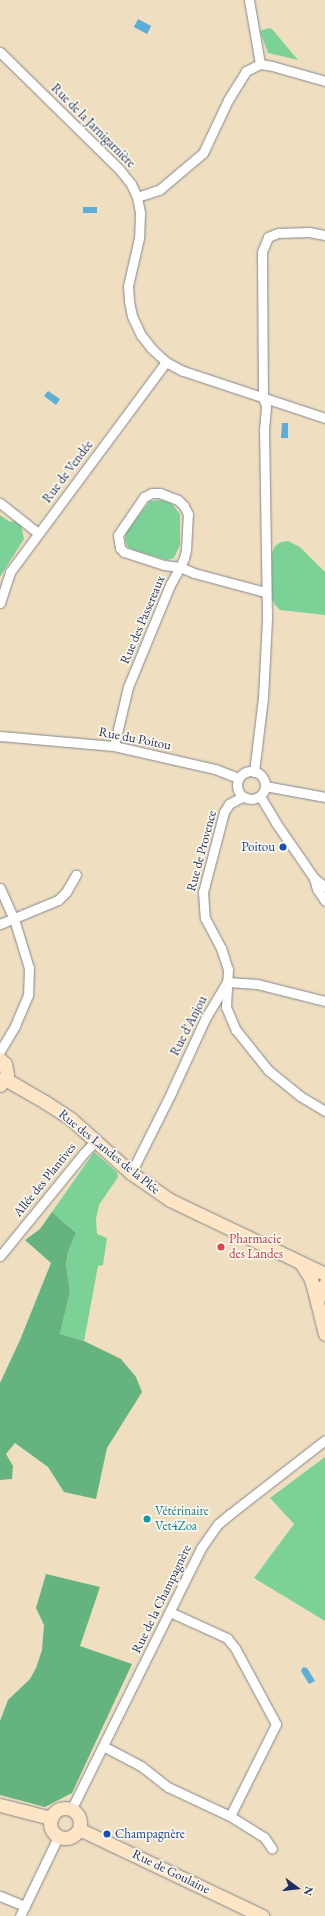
<!DOCTYPE html>
<meta charset="utf-8">
<style>
body{margin:0}
#map{position:relative;width:325px;height:1916px;overflow:hidden;background:#efdfc0;font-family:"EB Garamond",serif}
div>[style]{position:absolute}
.green>*{inset:0;background:#7cd296}
.forest>*{inset:0;background:#65b47f}
.water>*{inset:0;background:#5baed7;transform-origin:0 0}
.roads{filter:drop-shadow(0 0 1px #85878f) drop-shadow(0 0 1px #85878f)}
.street>*{height:9px;margin:-4.5px;padding:0 4.5px;transform-origin:4.5px;border-radius:4.5px;background:#fff}
.street>.ring{margin:-4.5px;padding:0;box-sizing:content-box;background:none;border:9px solid #fff;border-radius:50%}
.secondary>*{height:13px;margin:-6.5px;padding:0 6.5px;transform-origin:6.5px;border-radius:6.5px;background:#fde5c5}
.secondary>.ring{margin:-6.5px;padding:0;box-sizing:content-box;background:none;border:13px solid #fde5c5;border-radius:50%}
.dots>*{width:11px;height:11px;translate:-50% -50%;box-sizing:border-box;border:2px solid #fbf7ec;border-radius:50%}
span{translate:-50% -50%;white-space:nowrap;text-align:center;line-height:1.15;-webkit-text-stroke:3.5px #fbf7ec;paint-order:stroke}
.street-label{font-size:13px;color:#1b2f5e}
.transit-label{font-size:13px;color:#164399}
.right{translate:-100% -50%;text-align:right}
.left{translate:0 -50%;text-align:left}
.health-label{font-size:13px;color:#be3a42}
.culture-label{font-size:13px;color:#0d838f}
.north{position:absolute;left:277px;top:1868px;width:40px;height:40px;-webkit-text-stroke:3px #fbf7ec;paint-order:stroke;rotate:105deg;font-size:11px;font-weight:700;line-height:16px;text-align:center;color:#1b2f5e}
.north::after{content:'';display:block;margin:auto;width:14px;height:18px;background:#1b2f5e;clip-path:polygon(50% 0,100% 100%,50% 72%,0 100%)}
</style>
<div id="map">
<div class="green">
<i style="clip-path:polygon(269px 28px,272px 29px,298px 60px,268px 53px,260px 31px)"></i>
<i style="clip-path:polygon(161px 500px,172px 504px,180px 514px,180px 545px,174px 558px,167px 560px,134px 550px,128px 547px,125px 540px,126px 532px,150px 501px)"></i>
<i style="clip-path:polygon(0 515px,10px 522px,14px 521px,21px 525px,24px 539px,0 577px)"></i>
<i style="clip-path:polygon(288px 541px,300px 547px,325px 572px,325px 615px,280px 610px,275px 605px,272px 598px,272px 553px,275px 546px,281px 542px)"></i>
<i style="clip-path:polygon(94px 1152px,117px 1172px,118px 1177px,99px 1205px,96px 1219px,97px 1234px,107px 1238px,103px 1265px,98px 1266px,84px 1341px,60px 1334px,70px 1291px,66px 1266px,68px 1252px,76px 1233px,52px 1212px)"></i>
<i style="clip-path:polygon(325px 1457px,325px 1621px,254px 1578px,294px 1524px,270px 1498px)"></i>
</div>
<div class="forest">
<i style="clip-path:polygon(52px 1212px,76px 1233px,68px 1252px,66px 1265px,70px 1291px,60px 1334px,84px 1341px,121px 1359px,136px 1377px,142px 1392px,107px 1448px,96px 1499px,64px 1492px,48px 1467px,15px 1443px,6px 1454px,13px 1466px,12px 1479px,0 1480px,0 1383px,20px 1340px,51px 1263px,25px 1240px,40px 1229px)"></i>
<i style="clip-path:polygon(46px 1574px,100px 1587px,80px 1646px,132px 1664px,72px 1793px,45px 1807px,0 1795px,0 1721px,8px 1700px,30px 1679px,36px 1668px,42px 1650px,44px 1625px,36px 1608px)"></i>
</div>
<div class="water">
<i style="left:138px;top:19px;width:15px;height:9px;rotate:28deg"></i>
<i style="left:97px;top:207px;width:6px;height:14px;rotate:90deg"></i>
<i style="clip-path:polygon(48px 391px,60px 399px,56px 405px,44px 396px)"></i>
<i style="clip-path:polygon(282px 423px,288px 423px,288px 438px,281px 438px)"></i>
<i style="clip-path:polygon(303px 1667px,307px 1668px,315px 1681px,309px 1684px,301px 1671px)"></i>
</div>
<div class="roads">
<div class="street">
<i style="left:249px;top:0;width:65px;rotate:80.2deg"></i>
<i style="left:0;top:52px;width:167px;rotate:44.5deg"></i>
<i style="left:119px;top:169px;width:19px;rotate:51deg"></i>
<i style="left:131px;top:184px;width:14px;rotate:65deg"></i>
<i style="left:137px;top:197px;width:16px;rotate:79deg"></i>
<i style="left:140px;top:213px;width:25px;rotate:92deg"></i>
<i style="left:139px;top:238px;width:49px;rotate:102.9deg"></i>
<i style="left:128px;top:286px;width:15px;rotate:86deg"></i>
<i style="left:129px;top:301px;width:15px;rotate:79deg"></i>
<i style="left:132px;top:316px;width:21px;rotate:65deg"></i>
<i style="left:141px;top:335px;width:16px;rotate:52deg"></i>
<i style="left:151px;top:348px;width:21px;rotate:43deg"></i>
<i style="left:166px;top:362px;width:19px;rotate:28deg"></i>
<i style="left:183px;top:371px;width:150px;rotate:18.3deg"></i>
<i style="left:137px;top:197px;width:23px;rotate:-18deg"></i>
<i style="left:159px;top:190px;width:57px;rotate:-40.1deg"></i>
<i style="left:203px;top:153px;width:59px;rotate:-64.7deg"></i>
<i style="left:228px;top:100px;width:34px;rotate:-58deg"></i>
<i style="left:246px;top:71px;width:16px;rotate:-27deg"></i>
<i style="left:260px;top:64px;width:12px;rotate:9deg"></i>
<i style="left:272px;top:66px;width:55px;rotate:15.8deg"></i>
<i style="left:0;top:503px;width:48px;rotate:38.3deg"></i>
<i style="left:0;top:603px;width:33px;rotate:-72deg"></i>
<i style="left:10px;top:572px;width:262px;rotate:-53.4deg"></i>
<i style="left:0;top:736px;width:114px;rotate:5deg"></i>
<i style="left:114px;top:746px;width:104px;rotate:12.8deg"></i>
<i style="left:215px;top:769px;width:25px;rotate:21deg"></i>
<i style="left:114px;top:746px;width:61px;rotate:-76.7deg"></i>
<i style="left:128px;top:687px;width:110px;rotate:-67.6deg"></i>
<i style="left:170px;top:585px;width:21px;rotate:-61deg"></i>
<i style="left:180px;top:567px;width:10px;rotate:-66deg"></i>
<i style="left:184px;top:558px;width:8px;rotate:-76deg"></i>
<i style="left:186px;top:550px;width:36px;rotate:-87deg"></i>
<i style="left:188px;top:514px;width:9px;rotate:-117deg"></i>
<i style="left:184px;top:506px;width:8px;rotate:-135deg"></i>
<i style="left:178px;top:500px;width:19px;rotate:-159deg"></i>
<i style="left:160px;top:493px;width:8px;rotate:180deg"></i>
<i style="left:152px;top:493px;width:9px;rotate:153deg"></i>
<i style="left:144px;top:497px;width:46px;rotate:124.4deg"></i>
<i style="left:118px;top:535px;width:13px;rotate:81deg"></i>
<i style="left:120px;top:548px;width:6px;rotate:45deg"></i>
<i style="left:124px;top:552px;width:42px;rotate:18deg"></i>
<i style="left:164px;top:565px;width:16px;rotate:7deg"></i>
<i style="left:180px;top:567px;width:15px;rotate:23deg"></i>
<i style="left:194px;top:573px;width:73px;rotate:15deg"></i>
<i class="ring" style="left:237px;top:771px;width:19px;height:19px"></i>
<i style="left:254px;top:772px;width:75px;rotate:-83.1deg"></i>
<i style="left:263px;top:698px;width:80px;rotate:-87.1deg"></i>
<i style="left:267px;top:618px;width:188px;rotate:-90.9deg"></i>
<i style="left:264px;top:430px;width:25px;rotate:-85deg"></i>
<i style="left:266px;top:405px;width:8px;rotate:-113deg"></i>
<i style="left:263px;top:398px;width:146px;rotate:-90.4deg"></i>
<i style="left:262px;top:252px;width:16px;rotate:-68deg"></i>
<i style="left:268px;top:237px;width:11px;rotate:-22deg"></i>
<i style="left:278px;top:233px;width:31px;rotate:-2deg"></i>
<i style="left:309px;top:232px;width:16px;rotate:11deg"></i>
<i style="left:265px;top:786px;width:61px;rotate:10.4deg"></i>
<i style="left:260px;top:796px;width:31px;rotate:59deg"></i>
<i style="left:276px;top:823px;width:67px;rotate:55.4deg"></i>
<i style="left:314px;top:878px;width:14px;rotate:39deg"></i>
<i style="left:242px;top:797px;width:15px;rotate:152deg"></i>
<i style="left:229px;top:804px;width:9px;rotate:122deg"></i>
<i style="left:224px;top:812px;width:83px;rotate:104.7deg"></i>
<i style="left:203px;top:892px;width:26px;rotate:86deg"></i>
<i style="left:205px;top:918px;width:34px;rotate:62deg"></i>
<i style="left:221px;top:948px;width:22px;rotate:72deg"></i>
<i style="left:228px;top:969px;width:38px;rotate:93deg"></i>
<i style="left:226px;top:1007px;width:25px;rotate:67deg"></i>
<i style="left:236px;top:1030px;width:51px;rotate:51.3deg"></i>
<i style="left:268px;top:1070px;width:41px;rotate:39.1deg"></i>
<i style="left:300px;top:1096px;width:29px;rotate:31deg"></i>
<i style="left:314px;top:878px;width:11px;rotate:75deg"></i>
<i style="left:317px;top:889px;width:14px;rotate:56deg"></i>
<i style="left:0;top:888px;width:34px;rotate:66deg"></i>
<i style="left:14px;top:919px;width:51px;rotate:73deg"></i>
<i style="left:29px;top:968px;width:27px;rotate:92deg"></i>
<i style="left:28px;top:995px;width:34px;rotate:113deg"></i>
<i style="left:15px;top:1026px;width:29px;rotate:121deg"></i>
<i style="left:0;top:924px;width:63px;rotate:-22.5deg"></i>
<i style="left:58px;top:900px;width:11px;rotate:-45deg"></i>
<i style="left:66px;top:892px;width:20px;rotate:-60deg"></i>
<i style="left:131px;top:1173px;width:89px;rotate:-63.4deg"></i>
<i style="left:171px;top:1093px;width:81px;rotate:-65.3deg"></i>
<i style="left:205px;top:1019px;width:43px;rotate:-59.3deg"></i>
<i style="left:227px;top:982px;width:30px;rotate:4deg"></i>
<i style="left:257px;top:984px;width:70px;rotate:14deg"></i>
<i style="left:0;top:1256px;width:133px;rotate:-50.8deg"></i>
<i style="left:84px;top:1153px;width:18px;rotate:-47deg"></i>
<i style="left:103px;top:1746px;width:43px;rotate:27.8deg"></i>
<i style="left:141px;top:1766px;width:34px;rotate:38deg"></i>
<i style="left:168px;top:1787px;width:68px;rotate:25.1deg"></i>
<i style="left:230px;top:1816px;width:103px;rotate:-63.4deg"></i>
<i style="left:276px;top:1724px;width:86px;rotate:-118.3deg"></i>
<i style="left:235px;top:1648px;width:13px;rotate:-129deg"></i>
<i style="left:227px;top:1638px;width:63px;rotate:-155.5deg"></i>
<i style="left:71px;top:1810px;width:292px;rotate:-63.6deg"></i>
<i style="left:201px;top:1548px;width:29px;rotate:-55deg"></i>
<i style="left:218px;top:1524px;width:16px;rotate:-40deg"></i>
<i style="left:230px;top:1514px;width:120px;rotate:-37.9deg"></i>
<i style="left:230px;top:1816px;width:40px;rotate:32deg"></i>
<i style="left:264px;top:1837px;width:14px;rotate:56deg"></i>
<i style="left:0;top:1896px;width:27px;rotate:22deg"></i>
<i style="left:20px;top:1916px;width:88px;rotate:-64.3deg"></i>
</div>
<div class="secondary">
<i style="left:0;top:1059px;width:7px;rotate:45deg"></i>
<i style="left:5px;top:1064px;width:10px;rotate:79deg"></i>
<i style="left:7px;top:1074px;width:13px;rotate:122deg"></i>
<i style="left:5px;top:1079px;width:46px;rotate:29.9deg"></i>
<i style="left:45px;top:1102px;width:31px;rotate:33deg"></i>
<i style="left:71px;top:1119px;width:81px;rotate:42deg"></i>
<i style="left:131px;top:1173px;width:47px;rotate:34.7deg"></i>
<i style="left:170px;top:1200px;width:172px;rotate:25.5deg"></i>
<i style="left:301px;top:1263px;width:19px;rotate:58deg"></i>
<i style="left:311px;top:1279px;width:23px;rotate:75deg"></i>
<i style="left:325px;top:1284px;width:9px;rotate:126deg"></i>
<i style="left:320px;top:1291px;width:11px;rotate:105deg"></i>
<i style="left:317px;top:1302px;width:33px;rotate:76deg"></i>
<i style="left:0;top:1805px;width:53px;rotate:14.3deg"></i>
<i class="ring" style="left:50px;top:1808px;width:17px;height:17px"></i>
<i style="left:79px;top:1829px;width:203px;rotate:25.4deg"></i>
</div>
</div>
<div class="dots">
<i style="left:283px;top:847px;background:#1a4fb4"></i>
<i style="left:221px;top:1247px;background:#e0444e"></i>
<i style="left:147px;top:1519px;background:#0f9aa8"></i>
<i style="left:107px;top:1834px;background:#1a4fb4"></i>
</div>
<div class="street-label">
<span style="left:93px;top:126px;rotate:45deg">Rue de la Jarnigarnière</span>
<span style="left:68px;top:472px;rotate:-53deg">Rue de Vendée</span>
<span style="left:143px;top:620px;rotate:-67deg">Rue des Passereaux</span>
<span style="left:135px;top:739px;rotate:11deg">Rue du Poitou</span>
<span style="left:202px;top:851px;rotate:-75deg">Rue de Provence</span>
<span style="left:189px;top:1026px;rotate:-63deg">Rue d'Anjou</span>
<span style="left:109px;top:1152px;rotate:39deg">Rue des Landes de la Plée</span>
<span style="left:45px;top:1180px;rotate:-51deg">Allée des Plantives</span>
<span style="left:162px;top:1599px;rotate:-64deg">Rue de la Champagnère</span>
<span style="left:171px;top:1872px;rotate:26deg">Rue de Goulaine</span>
</div>
<div class="transit-label">
<span class="right" style="left:275px;top:847px">Poitou</span>
<span class="left" style="left:115px;top:1834px">Champagnère</span>
</div>
<div class="health-label">
<span class="left" style="left:229px;top:1247px">Pharmacie<br>des Landes</span>
</div>
<div class="culture-label">
<span class="left" style="left:155px;top:1519px">Vétérinaire<br>Vet4Zoa</span>
</div>
<div class="north">N</div>
</div>
